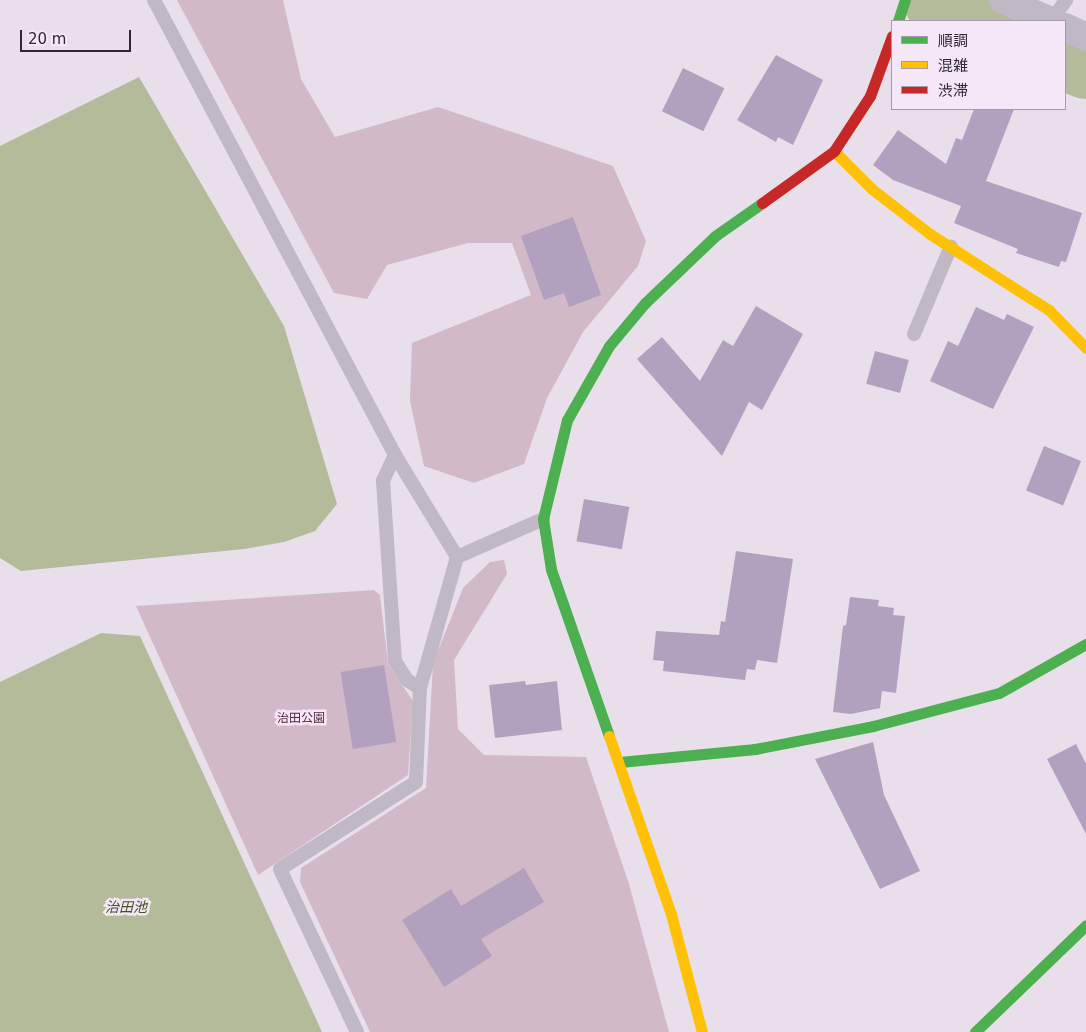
<!DOCTYPE html>
<meta charset="utf-8">
<style>
body{margin:0}
#map{position:relative;width:1086px;height:1032px;overflow:hidden;background:#e8dfeb;font-family:"DejaVu Sans","Noto Sans JP",sans-serif}
div>[style]{position:absolute}
.green>*{inset:0;background:#d1b9c7}
.water>*{inset:0;background:#b4bb9b}
.river>*{height:68px;margin:-34px;padding:0 34px;transform-origin:34px;border-radius:34px;background:#b4bb9b}
.building>*{inset:0;background:#b1a1be;transform-origin:0 0}
.lane>*{height:14px;margin:-7px;padding:0 7px;transform-origin:7px;border-radius:7px;background:#c0b8c4}
.street>*{height:28px;margin:-14px;padding:0 14px;transform-origin:14px;border-radius:14px;background:#c0b8c4}
.fast>*{height:11px;margin:-5.5px;padding:0 5.5px;transform-origin:5.5px;border-radius:5.5px;background:#4caf50}
.slow>*{height:11px;margin:-5.5px;padding:0 5.5px;transform-origin:5.5px;border-radius:5.5px;background:#ffc107}
.jam>*{height:11px;margin:-5.5px;padding:0 5.5px;transform-origin:5.5px;border-radius:5.5px;background:#c62828}
span{translate:-50% -50%;white-space:nowrap;text-align:center;line-height:1.15;-webkit-text-stroke:5px #f5e6f8;paint-order:stroke}
.park-label{font-size:12px;color:#522b3a}
.water-label{font-size:14px;color:#43541e;font-style:italic}
.legend{position:absolute;left:891px;top:20px;width:175px;height:90px;box-sizing:border-box;background:#f5e6f8;border:1px solid #a59aaa;margin:0;padding:6px 9px;list-style:none;font-size:15px;color:#2e2734}
.legend li{display:flex;align-items:center;gap:10px;height:25px}
.legend b{width:25px;border:1px solid #a59aaa}
.scale{position:absolute;left:20px;top:30px;width:111px;height:22px;box-sizing:border-box;border:2px solid #2e2734;border-top:0;padding-left:6px;font-size:15px;line-height:18px;white-space:nowrap;color:#2e2734;-webkit-text-stroke:4px #f5e6f8;paint-order:stroke}
</style>
<div id="map">
<div class="green">
<i style="clip-path:polygon(177px 0,283px 0,301px 79px,335px 137px,438px 107px,613px 166px,646px 241px,638px 266px,583px 332px,547px 398px,524px 464px,474px 483px,424px 466px,410px 401px,412px 343px,531px 295px,512px 243px,468px 243px,387px 265px,367px 299px,334px 293px)"></i>
<i style="clip-path:polygon(504px 560px,507px 574px,454px 660px,458px 729px,484px 755px,586px 757px,629px 884px,669px 1032px,370px 1032px,300px 882px,301px 868px,426px 788px,433px 663px,463px 588px,490px 562px)"></i>
<i style="clip-path:polygon(374px 590px,380px 595px,388px 664px,413px 701px,408px 775px,258px 875px,136px 606px)"></i>
</div>
<div class="water">
<i style="clip-path:polygon(139px 77px,284px 326px,337px 504px,315px 531px,284px 542px,244px 549px,21px 571px,0 558px,0 146px)"></i>
<i style="clip-path:polygon(101px 633px,140px 636px,322px 1032px,0 1032px,0 682px)"></i>
</div>
<div class="river">
<i style="left:937px;top:0;width:52px;rotate:23.6deg"></i>
<i style="left:1065px;top:56px;width:23px;rotate:23deg"></i>
</div>
<div class="building">
<i style="clip-path:polygon(776px 55px,823px 80px,793px 145px,778px 137px,776px 142px,737px 120px)"></i>
<i style="left:683px;top:68px;width:46px;height:48px;rotate:26deg"></i>
<i style="clip-path:polygon(974px 109px,1014px 109px,986px 181px,1082px 213px,1066px 262px,1061px 261px,1059px 267px,1016px 253px,1018px 249px,954px 223px,961px 206px,893px 180px,873px 165px,898px 130px,946px 164px,956px 138px,962px 140px)"></i>
<i style="clip-path:polygon(573px 217px,601px 295px,569px 307px,564px 293px,544px 300px,521px 236px)"></i>
<i style="clip-path:polygon(756px 306px,803px 334px,762px 410px,749px 402px,722px 456px,637px 359px,662px 337px,700px 381px,723px 340px,733px 346px)"></i>
<i style="clip-path:polygon(976px 307px,1004px 320px,1007px 314px,1034px 327px,993px 409px,930px 381px,948px 341px,958px 346px)"></i>
<i style="left:875px;top:351px;width:35px;height:34px;rotate:15deg"></i>
<i style="left:1044px;top:446px;width:40px;height:48px;rotate:22deg"></i>
<i style="left:584px;top:499px;width:46px;height:43px;rotate:10deg"></i>
<i style="clip-path:polygon(736px 551px,793px 559px,777px 663px,757px 660px,755px 670px,747px 669px,745px 680px,663px 671px,664px 661px,653px 660px,656px 631px,719px 635px,721px 621px,725px 622px)"></i>
<i style="clip-path:polygon(850px 597px,879px 600px,878px 606px,894px 608px,893px 615px,905px 616px,896px 693px,882px 691px,880px 708px,851px 714px,833px 712px,843px 626px,846px 625px)"></i>
<i style="left:384px;top:665px;width:78px;height:44px;rotate:81deg"></i>
<i style="clip-path:polygon(525px 681px,526px 685px,557px 681px,562px 730px,495px 738px,489px 685px)"></i>
<i style="clip-path:polygon(873px 742px,884px 795px,920px 871px,880px 889px,815px 759px)"></i>
<i style="clip-path:polygon(1076px 744px,1086px 764px,1086px 834px,1047px 759px)"></i>
<i style="clip-path:polygon(524px 868px,544px 902px,481px 939px,492px 956px,444px 987px,402px 920px,451px 889px,461px 906px)"></i>
</div>
<div class="lane">
<i style="left:154px;top:0;width:515px;rotate:62.09deg"></i>
<i style="left:395px;top:455px;width:119px;rotate:58.7deg"></i>
<i style="left:457px;top:557px;width:94px;rotate:-23.8deg"></i>
<i style="left:1051px;top:21px;width:26px;rotate:-54deg"></i>
<i style="left:914px;top:334px;width:95px;rotate:-67.2deg"></i>
<i style="left:395px;top:455px;width:29px;rotate:115deg"></i>
<i style="left:383px;top:481px;width:180px;rotate:86.2deg"></i>
<i style="left:395px;top:661px;width:22px;rotate:58deg"></i>
<i style="left:407px;top:680px;width:15px;rotate:32deg"></i>
<i style="left:357px;top:1032px;width:180px;rotate:-115.3deg"></i>
<i style="left:280px;top:869px;width:161px;rotate:-32.6deg"></i>
<i style="left:416px;top:782px;width:94px;rotate:-87.6deg"></i>
<i style="left:420px;top:688px;width:136px;rotate:-74.2deg"></i>
</div>
<div class="street">
<i style="left:1003px;top:0;width:52px;rotate:23.6deg"></i>
<i style="left:1065px;top:27px;width:23px;rotate:25deg"></i>
</div>
<div class="fast">
<i style="left:898px;top:21px;width:22px;rotate:-72deg"></i>
<i style="left:609px;top:736px;width:177px;rotate:-109.2deg"></i>
<i style="left:551px;top:569px;width:51px;rotate:-99.1deg"></i>
<i style="left:543px;top:519px;width:102px;rotate:-76.4deg"></i>
<i style="left:567px;top:420px;width:85px;rotate:-60.4deg"></i>
<i style="left:609px;top:346px;width:56px;rotate:-50.1deg"></i>
<i style="left:645px;top:303px;width:97px;rotate:-43.7deg"></i>
<i style="left:715px;top:236px;width:57px;rotate:-35.1deg"></i>
<i style="left:620px;top:762px;width:136px;rotate:-5.5deg"></i>
<i style="left:755px;top:749px;width:120px;rotate:-11deg"></i>
<i style="left:873px;top:726px;width:130px;rotate:-14.7deg"></i>
<i style="left:999px;top:693px;width:100px;rotate:-29.4deg"></i>
<i style="left:975px;top:1032px;width:154px;rotate:-43.9deg"></i>
</div>
<div class="slow">
<i style="left:834px;top:151px;width:54px;rotate:45deg"></i>
<i style="left:872px;top:189px;width:73px;rotate:37.8deg"></i>
<i style="left:930px;top:234px;width:141px;rotate:32.6deg"></i>
<i style="left:1049px;top:310px;width:53px;rotate:45.8deg"></i>
<i style="left:609px;top:736px;width:188px;rotate:70.8deg"></i>
<i style="left:671px;top:914px;width:122px;rotate:75.3deg"></i>
</div>
<div class="jam">
<i style="left:762px;top:203px;width:89px;rotate:-35.8deg"></i>
<i style="left:834px;top:151px;width:66px;rotate:-56.8deg"></i>
<i style="left:870px;top:96px;width:64px;rotate:-69.9deg"></i>
</div>
<div class="park-label">
<span style="left:301px;top:719px">治田公園</span>
</div>
<div class="water-label">
<span style="left:126px;top:907px">治田池</span>
</div>
<ul class="legend">
<li><b style="height:6px;background:#4caf50"></b>順調</li>
<li><b style="height:6px;background:#ffc107"></b>混雑</li>
<li><b style="height:6px;background:#c62828"></b>渋滞</li>
</ul>
<div class="scale">20 m</div>
</div>
